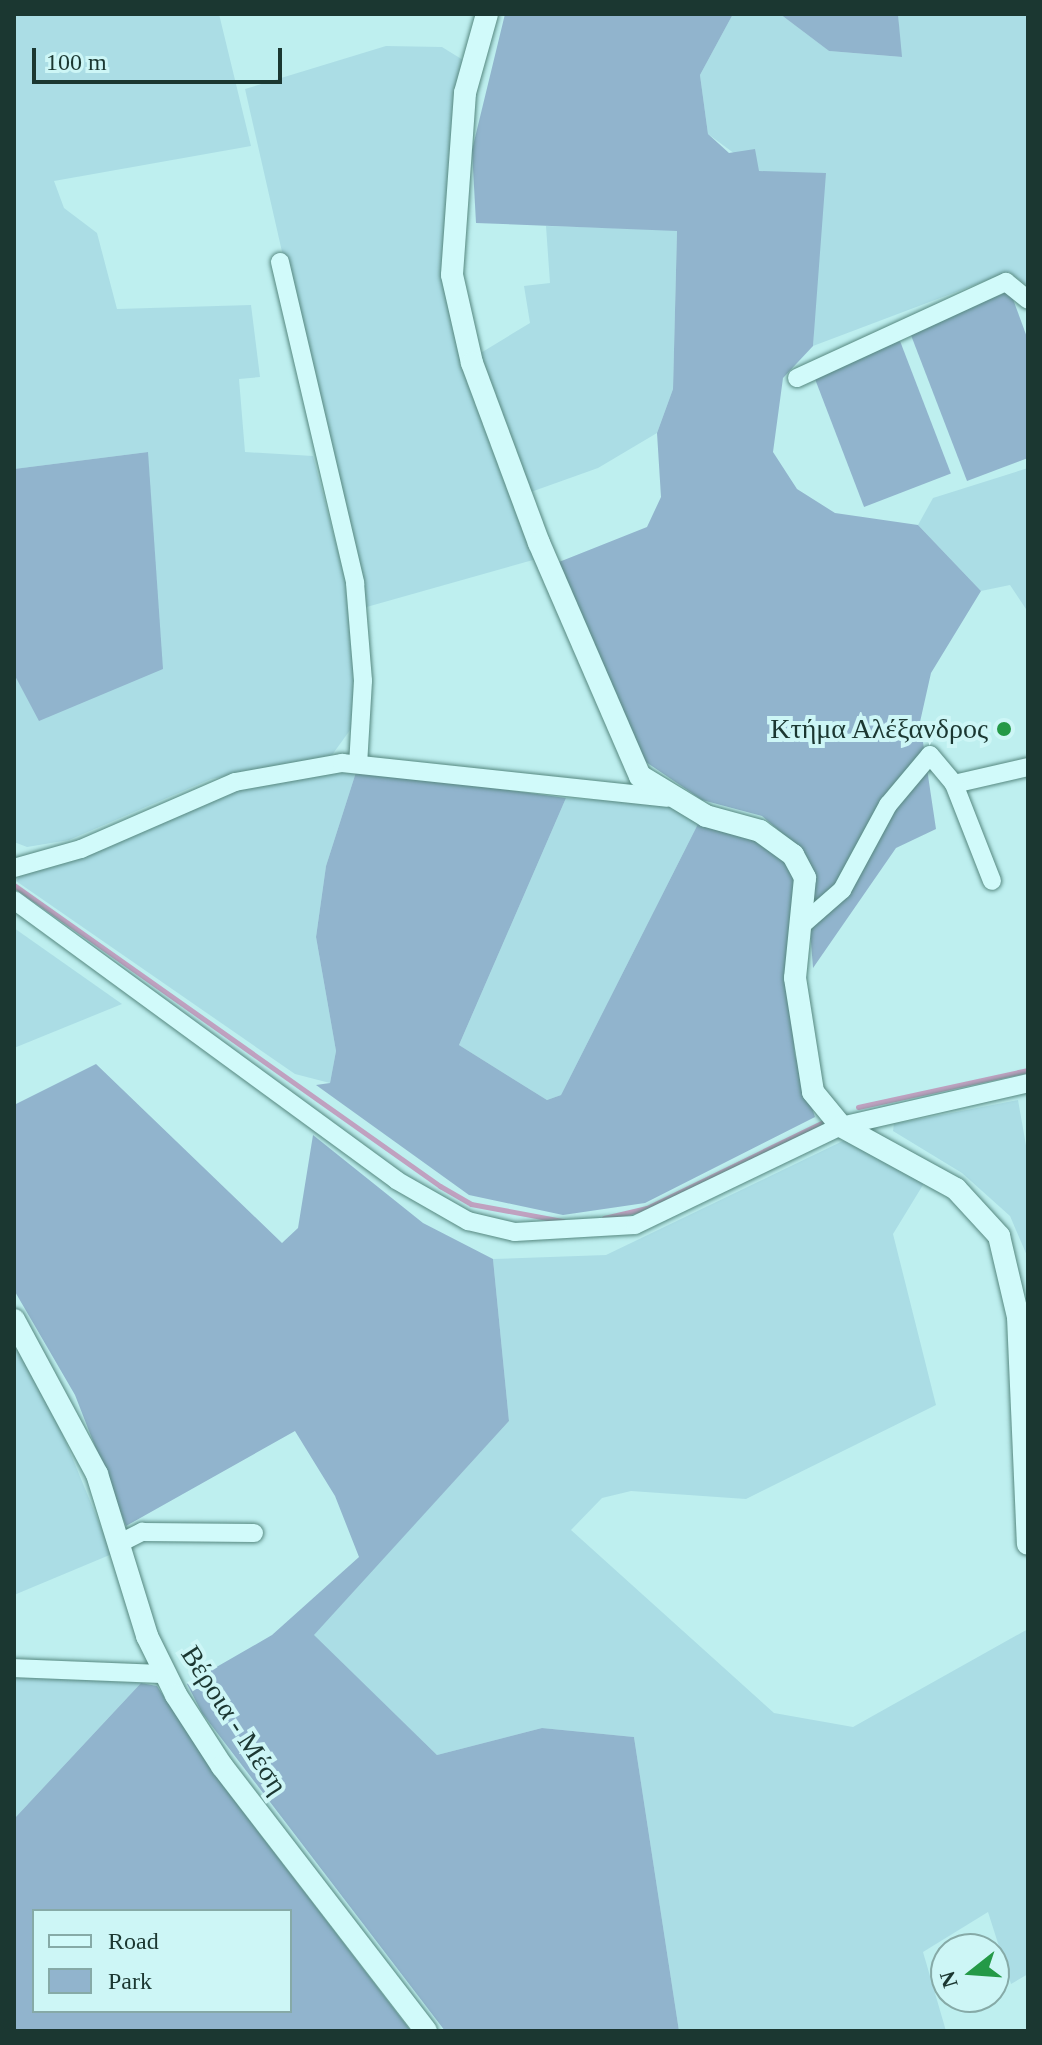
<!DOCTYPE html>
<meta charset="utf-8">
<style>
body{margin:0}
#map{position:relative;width:1042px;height:2045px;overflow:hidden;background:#beefef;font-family:"Times New Roman",serif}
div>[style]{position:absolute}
.farmland>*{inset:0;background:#abdde5}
.green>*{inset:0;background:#91b4cd;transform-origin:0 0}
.stream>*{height:5px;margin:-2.5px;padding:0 2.5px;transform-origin:2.5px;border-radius:2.5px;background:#c0a1c0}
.roads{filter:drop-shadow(0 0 2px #568880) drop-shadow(0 0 2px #568880)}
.minor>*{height:18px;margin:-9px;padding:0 9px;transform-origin:9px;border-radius:9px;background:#d1fafa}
.tertiary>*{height:22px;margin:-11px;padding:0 11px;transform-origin:11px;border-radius:11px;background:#d1fafa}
.dots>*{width:22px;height:22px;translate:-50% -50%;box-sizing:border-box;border:4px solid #cdf6f6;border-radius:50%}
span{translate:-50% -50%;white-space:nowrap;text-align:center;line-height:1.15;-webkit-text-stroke:8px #cdf6f6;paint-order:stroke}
.poi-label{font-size:28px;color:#1b3731}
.right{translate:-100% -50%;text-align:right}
.street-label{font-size:28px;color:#1b3731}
.frame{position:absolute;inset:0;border:16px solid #1b3731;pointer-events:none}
.legend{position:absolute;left:32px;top:1909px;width:260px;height:104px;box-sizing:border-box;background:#cdf6f6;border:2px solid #86aaa7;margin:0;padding:10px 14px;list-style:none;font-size:24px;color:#1b3731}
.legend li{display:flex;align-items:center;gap:16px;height:40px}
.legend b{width:40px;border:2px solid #86aaa7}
.north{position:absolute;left:930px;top:1933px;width:80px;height:80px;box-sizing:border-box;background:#cdf6f6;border:2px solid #86aaa7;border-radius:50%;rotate:253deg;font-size:22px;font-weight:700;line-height:32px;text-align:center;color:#1b3731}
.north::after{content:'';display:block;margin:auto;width:28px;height:36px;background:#249947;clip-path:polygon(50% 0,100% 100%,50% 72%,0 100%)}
.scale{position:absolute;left:32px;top:48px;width:250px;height:36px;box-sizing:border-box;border:4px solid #1b3731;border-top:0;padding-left:10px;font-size:24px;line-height:28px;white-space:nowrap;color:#1b3731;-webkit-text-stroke:6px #cdf6f6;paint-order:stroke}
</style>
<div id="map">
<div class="farmland">
<i style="clip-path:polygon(14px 14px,219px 14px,251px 146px,54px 181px,64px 208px,97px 233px,117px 309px,251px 305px,260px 377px,239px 379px,245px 452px,313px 456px,345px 578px,353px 667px,353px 726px,332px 755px,211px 779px,69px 840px,27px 847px,14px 842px,14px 674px,148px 452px,14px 469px)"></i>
<i style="clip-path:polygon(733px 14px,780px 14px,829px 51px,901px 57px,898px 14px,1028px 14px,1028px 286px,1009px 272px,813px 346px,816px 266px,758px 171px,708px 134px,700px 75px)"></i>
<i style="clip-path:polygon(386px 46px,442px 47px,463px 60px,448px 273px,540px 558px,363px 608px,245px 89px)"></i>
<i style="clip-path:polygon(546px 226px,677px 230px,673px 389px,657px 433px,598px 468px,528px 493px,479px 354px,530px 323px,524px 286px,550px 283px)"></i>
<i style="clip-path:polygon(1028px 468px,1028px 612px,1010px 585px,981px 591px,918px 525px,933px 498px)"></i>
<i style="clip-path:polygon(357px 769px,326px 866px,316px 937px,336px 1051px,330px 1083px,295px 1074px,16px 881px,23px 871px,233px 787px)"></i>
<i style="clip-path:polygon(566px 798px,665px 804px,700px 820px,561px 1095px,547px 1100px,459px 1045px)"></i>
<i style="clip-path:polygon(14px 928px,122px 1004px,14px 1048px)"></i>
<i style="clip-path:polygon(1018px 1100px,1028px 1157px,1028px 1258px,1010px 1216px,962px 1173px,893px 1131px,894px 1124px)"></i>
<i style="clip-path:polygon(849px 1138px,926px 1180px,893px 1234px,936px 1405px,746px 1499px,631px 1491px,602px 1498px,571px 1530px,774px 1713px,853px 1727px,1028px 1629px,1028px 1974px,1011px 1984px,988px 1912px,923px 1952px,946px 2031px,679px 2031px,634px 1737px,542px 1728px,437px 1755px,313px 1635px,509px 1421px,493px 1259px,606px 1255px)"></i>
<i style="clip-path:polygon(14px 1341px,48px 1399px,112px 1554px,14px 1595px)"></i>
<i style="clip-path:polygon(14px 1676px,141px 1683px,14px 1819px)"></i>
</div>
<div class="green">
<i style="clip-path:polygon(505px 14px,733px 14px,700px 75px,708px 134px,729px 153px,755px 149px,759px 171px,826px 173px,813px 346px,783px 378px,773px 452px,797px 489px,835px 513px,918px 525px,981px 591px,931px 673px,920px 722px,936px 829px,896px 848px,813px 968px,804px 852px,762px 816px,702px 800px,643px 760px,559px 562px,647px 527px,661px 497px,657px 433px,673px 389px,677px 231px,476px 223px,472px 150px)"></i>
<i style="clip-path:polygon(780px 14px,898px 14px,902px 57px,829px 51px)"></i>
<i style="clip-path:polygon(1010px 291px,1028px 340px,1028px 458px,967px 481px,909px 330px)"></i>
<i style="left:900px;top:341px;width:142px;height:93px;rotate:69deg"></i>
<i style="clip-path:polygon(148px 452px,163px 669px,39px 721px,14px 674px,14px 469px)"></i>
<i style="clip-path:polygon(357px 769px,566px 798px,459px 1045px,547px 1100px,561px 1095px,700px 820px,756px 836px,787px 859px,799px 878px,788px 980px,795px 1055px,815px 1117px,645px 1203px,563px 1215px,469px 1195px,316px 1085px,330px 1083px,336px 1051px,316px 937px,326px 866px)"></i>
<i style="clip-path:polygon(96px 1064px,282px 1243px,298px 1228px,313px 1135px,423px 1223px,493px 1259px,509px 1421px,314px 1635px,437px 1755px,542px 1728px,634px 1737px,679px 2031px,445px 2031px,202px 1713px,187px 1684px,272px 1635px,359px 1557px,335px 1496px,295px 1431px,126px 1526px,75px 1395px,14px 1290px,14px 1105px)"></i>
<i style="clip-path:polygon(evenodd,141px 1683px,157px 1686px,224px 1787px,411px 2031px,14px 2031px,14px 1819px,141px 1683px,34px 1911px,290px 1911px,290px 2011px,34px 2011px,34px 1911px)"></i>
</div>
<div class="stream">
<i style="left:14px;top:885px;width:522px;rotate:35.24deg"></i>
<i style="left:440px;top:1186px;width:36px;rotate:30deg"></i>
<i style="left:471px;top:1204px;width:94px;rotate:10.5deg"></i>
<i style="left:858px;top:1107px;width:174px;rotate:-12.3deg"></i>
<i style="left:604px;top:1218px;width:44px;rotate:-13.1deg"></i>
<i style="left:647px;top:1208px;width:194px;rotate:-26deg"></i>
</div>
<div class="roads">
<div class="minor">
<i style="left:280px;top:262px;width:330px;rotate:76.8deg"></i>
<i style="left:355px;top:583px;width:98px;rotate:85.3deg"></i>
<i style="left:363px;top:681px;width:83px;rotate:93.4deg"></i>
<i style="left:797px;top:378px;width:230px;rotate:-24.7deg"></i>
<i style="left:1006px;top:282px;width:28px;rotate:39deg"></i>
<i style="left:954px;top:784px;width:76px;rotate:-12.9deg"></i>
<i style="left:14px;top:868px;width:70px;rotate:-15.8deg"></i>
<i style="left:81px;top:849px;width:168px;rotate:-23.5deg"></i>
<i style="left:235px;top:782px;width:109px;rotate:-10.1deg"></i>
<i style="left:342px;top:763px;width:327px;rotate:6.1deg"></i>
<i style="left:14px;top:900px;width:474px;rotate:36.2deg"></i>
<i style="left:396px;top:1180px;width:83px;rotate:29.7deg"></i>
<i style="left:468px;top:1221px;width:48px;rotate:13.2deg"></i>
<i style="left:515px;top:1232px;width:120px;rotate:-3.3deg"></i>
<i style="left:635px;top:1225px;width:229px;rotate:-25.7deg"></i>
<i style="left:841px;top:1126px;width:192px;rotate:-12.9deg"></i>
<i style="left:803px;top:924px;width:52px;rotate:-41.1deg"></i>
<i style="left:842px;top:890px;width:97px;rotate:-61.6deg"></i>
<i style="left:888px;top:805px;width:65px;rotate:-50deg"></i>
<i style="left:930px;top:755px;width:38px;rotate:50deg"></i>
<i style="left:954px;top:784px;width:104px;rotate:68.6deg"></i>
<i style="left:120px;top:1543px;width:25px;rotate:-27deg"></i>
<i style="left:142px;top:1532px;width:112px;rotate:0.5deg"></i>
<i style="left:14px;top:1668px;width:151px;rotate:2.3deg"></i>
</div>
<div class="tertiary">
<i style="left:487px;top:14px;width:82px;rotate:105.6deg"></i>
<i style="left:465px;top:93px;width:182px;rotate:94.1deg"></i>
<i style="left:452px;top:275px;width:90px;rotate:77.2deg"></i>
<i style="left:472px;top:363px;width:192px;rotate:69.6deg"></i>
<i style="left:539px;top:543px;width:254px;rotate:66.6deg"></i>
<i style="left:640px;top:776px;width:77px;rotate:31.2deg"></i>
<i style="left:706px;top:816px;width:56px;rotate:15.5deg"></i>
<i style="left:760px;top:831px;width:41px;rotate:36deg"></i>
<i style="left:793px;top:855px;width:26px;rotate:62deg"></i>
<i style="left:805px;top:878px;width:100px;rotate:95.7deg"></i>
<i style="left:795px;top:978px;width:115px;rotate:81deg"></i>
<i style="left:813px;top:1092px;width:44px;rotate:50.5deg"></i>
<i style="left:841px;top:1126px;width:131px;rotate:28.7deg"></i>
<i style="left:956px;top:1189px;width:64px;rotate:47.5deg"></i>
<i style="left:999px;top:1236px;width:83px;rotate:76.8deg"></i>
<i style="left:1018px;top:1317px;width:227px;rotate:87.5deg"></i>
<i style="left:14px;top:1320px;width:175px;rotate:61.7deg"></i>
<i style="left:97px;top:1474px;width:170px;rotate:72.8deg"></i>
<i style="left:147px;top:1636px;width:66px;rotate:63.8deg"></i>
<i style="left:176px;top:1695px;width:85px;rotate:57.1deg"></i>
<i style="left:222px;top:1766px;width:334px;rotate:52.4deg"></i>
</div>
</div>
<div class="dots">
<i style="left:1004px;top:729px;background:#249947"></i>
</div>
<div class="poi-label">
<span class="right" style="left:988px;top:729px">Κτήμα Αλέξανδρος</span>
</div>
<div class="street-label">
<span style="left:234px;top:1720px;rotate:57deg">Βέροια - Μέση</span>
</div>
<div class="frame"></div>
<ul class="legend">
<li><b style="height:10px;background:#d1fafa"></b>Road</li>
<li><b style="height:22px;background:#91b4cd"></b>Park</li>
</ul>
<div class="north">N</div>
<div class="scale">100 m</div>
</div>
